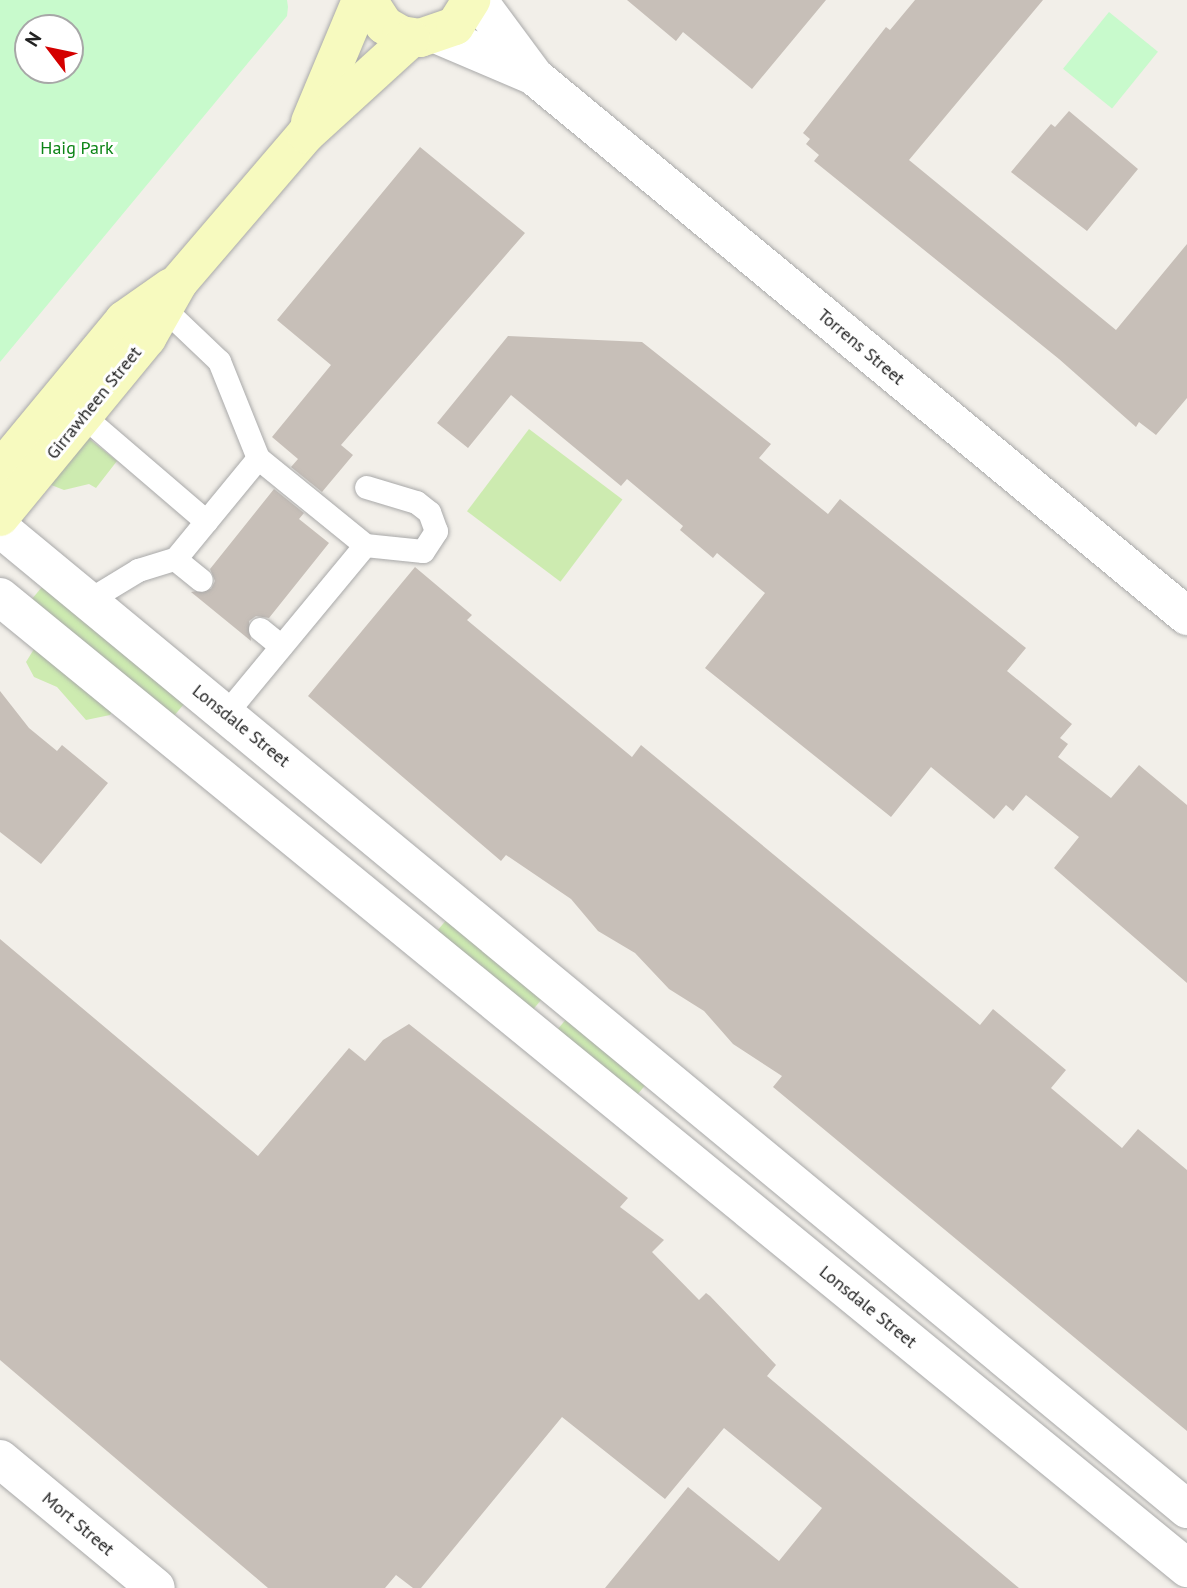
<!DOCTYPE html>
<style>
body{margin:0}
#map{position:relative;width:1187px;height:1588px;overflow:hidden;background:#f2efe9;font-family:"PT Sans",sans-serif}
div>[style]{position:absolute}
.grass>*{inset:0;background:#cdebb0;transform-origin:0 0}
.park>*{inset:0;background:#c8facc;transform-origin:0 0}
.building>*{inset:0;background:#c7bfb8}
.roads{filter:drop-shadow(0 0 2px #a9a9a9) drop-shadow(0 0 2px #a9a9a9)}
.lane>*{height:23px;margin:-11.5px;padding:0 11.5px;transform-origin:11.5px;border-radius:11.5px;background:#fff}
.street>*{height:38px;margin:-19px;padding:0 19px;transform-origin:19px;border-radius:19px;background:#fff}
.secondary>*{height:38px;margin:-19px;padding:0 19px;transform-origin:19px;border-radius:19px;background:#f7fabf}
span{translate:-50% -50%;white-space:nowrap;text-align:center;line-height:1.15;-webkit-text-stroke:6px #fff;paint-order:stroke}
.park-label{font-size:18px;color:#0c8416}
.street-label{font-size:18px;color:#222}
.north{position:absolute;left:14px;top:14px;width:70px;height:70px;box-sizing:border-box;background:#fff;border:2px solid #a7a7a7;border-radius:50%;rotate:302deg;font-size:19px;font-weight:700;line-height:28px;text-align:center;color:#222}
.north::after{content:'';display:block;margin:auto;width:24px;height:32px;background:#d40000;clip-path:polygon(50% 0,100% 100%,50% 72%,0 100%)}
</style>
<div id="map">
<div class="grass">
<i style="left:529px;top:429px;width:117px;height:103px;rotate:37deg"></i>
<i style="clip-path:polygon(87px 437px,117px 461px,96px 488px,89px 484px,64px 490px,46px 483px)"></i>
<i style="left:47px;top:581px;width:184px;height:29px;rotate:40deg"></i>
<i style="clip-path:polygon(34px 649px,116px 706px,110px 715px,86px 720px,57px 687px,34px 677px,26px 662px)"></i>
<i style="left:453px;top:912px;width:124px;height:32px;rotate:40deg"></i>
<i style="left:573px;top:1011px;width:103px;height:33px;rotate:40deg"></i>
</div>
<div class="park">
<i style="clip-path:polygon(evenodd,0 0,287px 0,288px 7px,287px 16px,0 362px,0 0,70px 28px,70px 70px,28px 70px,28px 28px,70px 28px)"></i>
<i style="left:1109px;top:12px;width:63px;height:73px;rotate:39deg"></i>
</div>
<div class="building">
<i style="clip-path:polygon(627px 0,826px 0,752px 89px,683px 32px,676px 41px)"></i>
<i style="clip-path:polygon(915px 0,1043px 0,909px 160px,1116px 330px,1187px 244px,1187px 398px,1156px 435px,1139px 422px,1136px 427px,1059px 359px,814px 161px,819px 155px,806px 144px,810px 139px,803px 133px,886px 27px,890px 30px)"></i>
<i style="clip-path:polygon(1069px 111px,1138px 169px,1087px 231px,1011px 172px,1051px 124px,1055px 127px)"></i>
<i style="clip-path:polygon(420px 147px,525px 233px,341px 445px,353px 455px,322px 492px,291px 467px,298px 459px,272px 437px,331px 365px,277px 320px)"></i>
<i style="clip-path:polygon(508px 336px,642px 342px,771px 444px,759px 458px,828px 514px,840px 499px,1026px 648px,1007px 671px,1072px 724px,1060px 738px,1068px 744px,1058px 757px,1111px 798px,1139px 765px,1187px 805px,1187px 983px,1054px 868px,1079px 837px,1026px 795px,1013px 811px,1006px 805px,994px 819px,931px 767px,891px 817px,705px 668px,765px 593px,717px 553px,713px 558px,680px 530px,683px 526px,627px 479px,621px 486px,511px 395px,468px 448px,437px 423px)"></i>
<i style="clip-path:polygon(274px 489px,304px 513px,299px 519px,329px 543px,269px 618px,256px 616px,249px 621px,251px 641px,191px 592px,211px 589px,215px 581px,210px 569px)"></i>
<i style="clip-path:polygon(415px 567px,472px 615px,467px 620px,632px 757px,641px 745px,980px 1025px,993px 1009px,1066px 1070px,1051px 1088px,1122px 1148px,1138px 1129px,1187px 1170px,1187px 1431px,773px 1087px,782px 1076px,733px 1044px,704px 1011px,669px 989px,635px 953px,598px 931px,571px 899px,506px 855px,501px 861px,308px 696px)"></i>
<i style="clip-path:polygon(0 691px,29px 728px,57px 751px,62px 745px,108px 783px,41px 864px,0 832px)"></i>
<i style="clip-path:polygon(0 939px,258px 1156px,349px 1048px,365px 1061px,383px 1040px,409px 1024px,628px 1198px,620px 1207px,664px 1240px,652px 1252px,699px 1300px,706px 1293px,710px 1296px,776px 1365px,767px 1376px,1019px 1588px,605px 1588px,688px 1487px,779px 1561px,822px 1508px,724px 1428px,665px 1499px,562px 1417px,421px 1588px,413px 1588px,396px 1575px,385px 1588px,268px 1588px,0 1360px)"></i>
</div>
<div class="roads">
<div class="lane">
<i style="left:156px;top:301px;width:87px;rotate:43.6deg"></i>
<i style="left:219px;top:361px;width:105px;rotate:68.1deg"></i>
<i style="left:258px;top:458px;width:138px;rotate:39.1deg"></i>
<i style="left:365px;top:545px;width:58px;rotate:5.9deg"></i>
<i style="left:423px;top:551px;width:24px;rotate:-57deg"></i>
<i style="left:436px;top:531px;width:20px;rotate:-110deg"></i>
<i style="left:429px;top:512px;width:16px;rotate:-142deg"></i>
<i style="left:416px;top:502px;width:52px;rotate:-163.3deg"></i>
<i style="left:74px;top:408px;width:174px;rotate:40.6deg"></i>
<i style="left:175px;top:559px;width:33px;rotate:39deg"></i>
<i style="left:87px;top:601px;width:60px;rotate:-31.3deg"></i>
<i style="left:138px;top:570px;width:39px;rotate:-17deg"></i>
<i style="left:175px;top:559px;width:131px;rotate:-50.6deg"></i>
<i style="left:260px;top:629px;width:27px;rotate:39deg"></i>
<i style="left:226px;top:713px;width:218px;rotate:-50.4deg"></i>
</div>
<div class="street">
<i style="left:478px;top:0;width:96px;rotate:53.5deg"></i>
<i style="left:535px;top:77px;width:846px;rotate:39.58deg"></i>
<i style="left:438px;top:35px;width:104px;rotate:23.1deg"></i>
<i style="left:0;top:528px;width:1540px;rotate:39.57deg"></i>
<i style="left:0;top:597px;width:1534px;rotate:39.28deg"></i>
<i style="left:0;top:1459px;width:202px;rotate:39.6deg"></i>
</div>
<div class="secondary">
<i style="left:368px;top:0;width:30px;rotate:57deg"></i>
<i style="left:384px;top:25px;width:20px;rotate:30deg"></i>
<i style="left:401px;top:35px;width:19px;rotate:9deg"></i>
<i style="left:420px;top:38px;width:37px;rotate:-19deg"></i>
<i style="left:455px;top:26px;width:31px;rotate:-58deg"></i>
<i style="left:310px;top:122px;width:132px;rotate:-67.3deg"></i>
<i style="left:0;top:470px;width:195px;rotate:-50.4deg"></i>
<i style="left:124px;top:320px;width:57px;rotate:-35.1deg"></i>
<i style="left:0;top:517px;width:232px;rotate:-50.6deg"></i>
<i style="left:147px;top:338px;width:64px;rotate:-60.3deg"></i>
<i style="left:179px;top:282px;width:195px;rotate:-49.4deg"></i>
<i style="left:306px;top:134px;width:142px;rotate:-42.4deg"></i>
</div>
</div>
<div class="park-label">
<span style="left:77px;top:148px">Haig Park</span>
</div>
<div class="street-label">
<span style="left:861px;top:347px;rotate:40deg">Torrens Street</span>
<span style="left:94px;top:403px;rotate:-51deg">Girrawheen Street</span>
<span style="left:241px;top:726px;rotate:39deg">Lonsdale Street</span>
<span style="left:868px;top:1307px;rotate:39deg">Lonsdale Street</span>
<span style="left:78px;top:1524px;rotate:40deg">Mort Street</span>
</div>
<div class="north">N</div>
</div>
